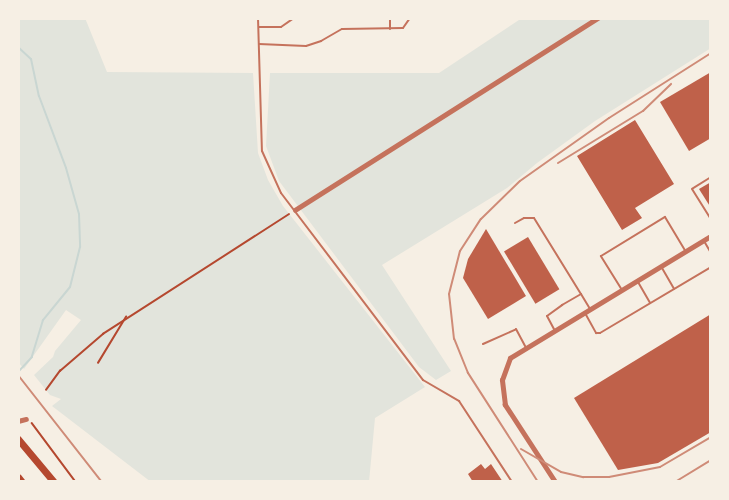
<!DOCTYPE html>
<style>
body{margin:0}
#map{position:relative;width:729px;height:500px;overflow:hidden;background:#f6efe4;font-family:"Varela Round",sans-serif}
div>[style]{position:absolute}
.green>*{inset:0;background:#e2e4dc}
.stream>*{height:2px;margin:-1px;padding:0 1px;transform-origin:1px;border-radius:1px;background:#c9d6d2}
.building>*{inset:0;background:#bf614a;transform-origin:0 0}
.path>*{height:1.5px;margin:-0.75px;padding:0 0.75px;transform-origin:0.75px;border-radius:0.75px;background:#b5482f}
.service>*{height:2px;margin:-1px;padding:0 1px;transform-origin:1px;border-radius:1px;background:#c5725c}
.minor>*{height:4.5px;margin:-2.25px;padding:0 2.25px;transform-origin:2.25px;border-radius:2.25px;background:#c5725c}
.trunk>*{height:7px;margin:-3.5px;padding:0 3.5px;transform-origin:3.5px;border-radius:3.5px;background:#b5482f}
.rail>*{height:2px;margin:-1px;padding:0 1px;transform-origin:1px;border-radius:1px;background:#cf8b77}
span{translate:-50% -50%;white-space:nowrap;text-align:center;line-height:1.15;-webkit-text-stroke:4.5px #f6efe4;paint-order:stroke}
.frame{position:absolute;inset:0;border:20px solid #f6efe4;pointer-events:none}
</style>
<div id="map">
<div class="green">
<i style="clip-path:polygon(18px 18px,85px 18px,107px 72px,253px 73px,258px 153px,268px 180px,283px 206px,425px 387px,375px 418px,369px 482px,151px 482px,52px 406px,61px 399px,50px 395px,34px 375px,53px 357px,55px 351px,81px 320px,66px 310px,24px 369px,18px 362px)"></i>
<i style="clip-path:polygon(522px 18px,711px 18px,711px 48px,595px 121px,537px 163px,507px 188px,382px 265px,451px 371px,436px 380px,419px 367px,279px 181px,266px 146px,270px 73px,439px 73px)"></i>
</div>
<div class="stream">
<i style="left:18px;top:47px;width:18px;rotate:43deg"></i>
<i style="left:31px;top:59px;width:38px;rotate:78deg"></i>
<i style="left:39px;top:96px;width:77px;rotate:69.4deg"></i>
<i style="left:66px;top:168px;width:48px;rotate:74.2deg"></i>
<i style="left:79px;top:214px;width:33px;rotate:88deg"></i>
<i style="left:80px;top:247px;width:41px;rotate:104deg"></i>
<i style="left:70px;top:287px;width:43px;rotate:129.3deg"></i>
<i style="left:43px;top:320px;width:39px;rotate:107deg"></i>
<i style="left:32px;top:357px;width:21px;rotate:133deg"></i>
</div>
<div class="building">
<i style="clip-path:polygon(711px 72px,711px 138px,689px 151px,660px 102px)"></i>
<i style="clip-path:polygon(635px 120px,674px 184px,635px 208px,642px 218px,622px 230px,577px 156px)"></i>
<i style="clip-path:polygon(711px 182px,711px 208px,699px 189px)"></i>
<i style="clip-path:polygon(486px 229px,526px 296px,488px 319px,463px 278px,468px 259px)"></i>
<i style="left:528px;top:237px;width:61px;height:28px;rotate:59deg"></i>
<i style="clip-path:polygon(711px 314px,711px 432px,658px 463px,618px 470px,574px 398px)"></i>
<i style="clip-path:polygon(481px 464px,485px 469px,491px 464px,503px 482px,473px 482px,468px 474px)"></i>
</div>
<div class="path">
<i style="left:98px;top:363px;width:54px;rotate:-58.7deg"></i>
<i style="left:46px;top:390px;width:24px;rotate:-54deg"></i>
<i style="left:60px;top:371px;width:57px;rotate:-40.7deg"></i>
<i style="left:103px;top:334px;width:221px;rotate:-32.8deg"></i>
<i style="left:32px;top:423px;width:74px;rotate:53.3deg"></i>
</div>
<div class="service">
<i style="left:258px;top:18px;width:133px;rotate:88.3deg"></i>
<i style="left:262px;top:151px;width:46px;rotate:65.7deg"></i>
<i style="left:281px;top:193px;width:235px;rotate:52.8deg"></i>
<i style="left:423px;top:380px;width:42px;rotate:30.3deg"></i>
<i style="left:459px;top:401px;width:97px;rotate:56.8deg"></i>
<i style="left:390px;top:18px;width:11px;rotate:90deg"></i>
<i style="left:259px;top:27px;width:22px"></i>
<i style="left:281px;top:27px;width:16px;rotate:-35deg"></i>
<i style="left:259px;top:44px;width:47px;rotate:2.4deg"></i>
<i style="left:306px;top:46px;width:16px;rotate:-18deg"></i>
<i style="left:321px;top:41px;width:24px;rotate:-30deg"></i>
<i style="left:342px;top:29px;width:61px;rotate:-0.9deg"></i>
<i style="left:403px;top:28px;width:12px;rotate:-55deg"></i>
<i style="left:711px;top:177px;width:22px;rotate:148deg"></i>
<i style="left:692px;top:189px;width:36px;rotate:58deg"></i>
<i style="left:515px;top:223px;width:10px;rotate:-29deg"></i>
<i style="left:524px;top:218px;width:10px"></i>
<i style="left:534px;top:218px;width:89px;rotate:58.3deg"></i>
<i style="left:704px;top:241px;width:14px;rotate:60deg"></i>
<i style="left:662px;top:268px;width:24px;rotate:60deg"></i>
<i style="left:638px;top:282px;width:24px;rotate:60deg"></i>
<i style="left:622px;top:290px;width:40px;rotate:-122deg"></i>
<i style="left:601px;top:256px;width:75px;rotate:-31.4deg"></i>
<i style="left:665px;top:217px;width:39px;rotate:59deg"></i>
<i style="left:585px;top:313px;width:23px;rotate:61deg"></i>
<i style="left:596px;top:333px;width:4px"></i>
<i style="left:600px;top:333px;width:129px;rotate:-30.7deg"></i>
<i style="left:555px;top:331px;width:17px;rotate:-118deg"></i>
<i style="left:547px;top:316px;width:19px;rotate:-36deg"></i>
<i style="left:562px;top:305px;width:22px;rotate:-30deg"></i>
<i style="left:581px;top:294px;width:17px;rotate:59deg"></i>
<i style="left:483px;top:344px;width:36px;rotate:-24deg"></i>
<i style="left:516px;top:329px;width:21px;rotate:62deg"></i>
</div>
<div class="minor">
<i style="left:295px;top:210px;width:359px;rotate:-32.4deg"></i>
<i style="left:18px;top:421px;width:8px;rotate:-14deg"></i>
<i style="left:555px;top:482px;width:92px;rotate:-123deg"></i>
<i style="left:505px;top:405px;width:25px;rotate:-97deg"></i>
<i style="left:502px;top:380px;width:23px;rotate:-70deg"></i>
<i style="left:510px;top:358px;width:235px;rotate:-31.3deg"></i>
</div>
<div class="trunk">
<i style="left:18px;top:439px;width:56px;rotate:50.1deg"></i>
<i style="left:18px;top:477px;width:6px;rotate:51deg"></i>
</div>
<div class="rail">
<i style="left:558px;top:163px;width:100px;rotate:-31.5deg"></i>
<i style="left:643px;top:111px;width:39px;rotate:-44deg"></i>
<i style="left:18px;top:375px;width:136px;rotate:51.9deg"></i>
<i style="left:521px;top:449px;width:46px;rotate:29.9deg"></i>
<i style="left:561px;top:472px;width:23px;rotate:13deg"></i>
<i style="left:583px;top:477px;width:26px"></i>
<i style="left:609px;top:477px;width:52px;rotate:-11.1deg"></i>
<i style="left:660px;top:467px;width:59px;rotate:-30.5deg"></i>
<i style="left:538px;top:482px;width:130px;rotate:-122.7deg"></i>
<i style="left:468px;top:373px;width:37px;rotate:-112deg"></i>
<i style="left:454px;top:339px;width:45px;rotate:-96.3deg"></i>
<i style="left:449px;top:294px;width:44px;rotate:-75.7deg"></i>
<i style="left:460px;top:251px;width:38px;rotate:-57deg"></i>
<i style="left:481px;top:219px;width:54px;rotate:-44.3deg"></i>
<i style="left:520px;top:181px;width:109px;rotate:-35.3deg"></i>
<i style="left:609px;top:118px;width:121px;rotate:-32.5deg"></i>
<i style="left:675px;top:482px;width:42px;rotate:-31.4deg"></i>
</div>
<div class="frame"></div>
</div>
